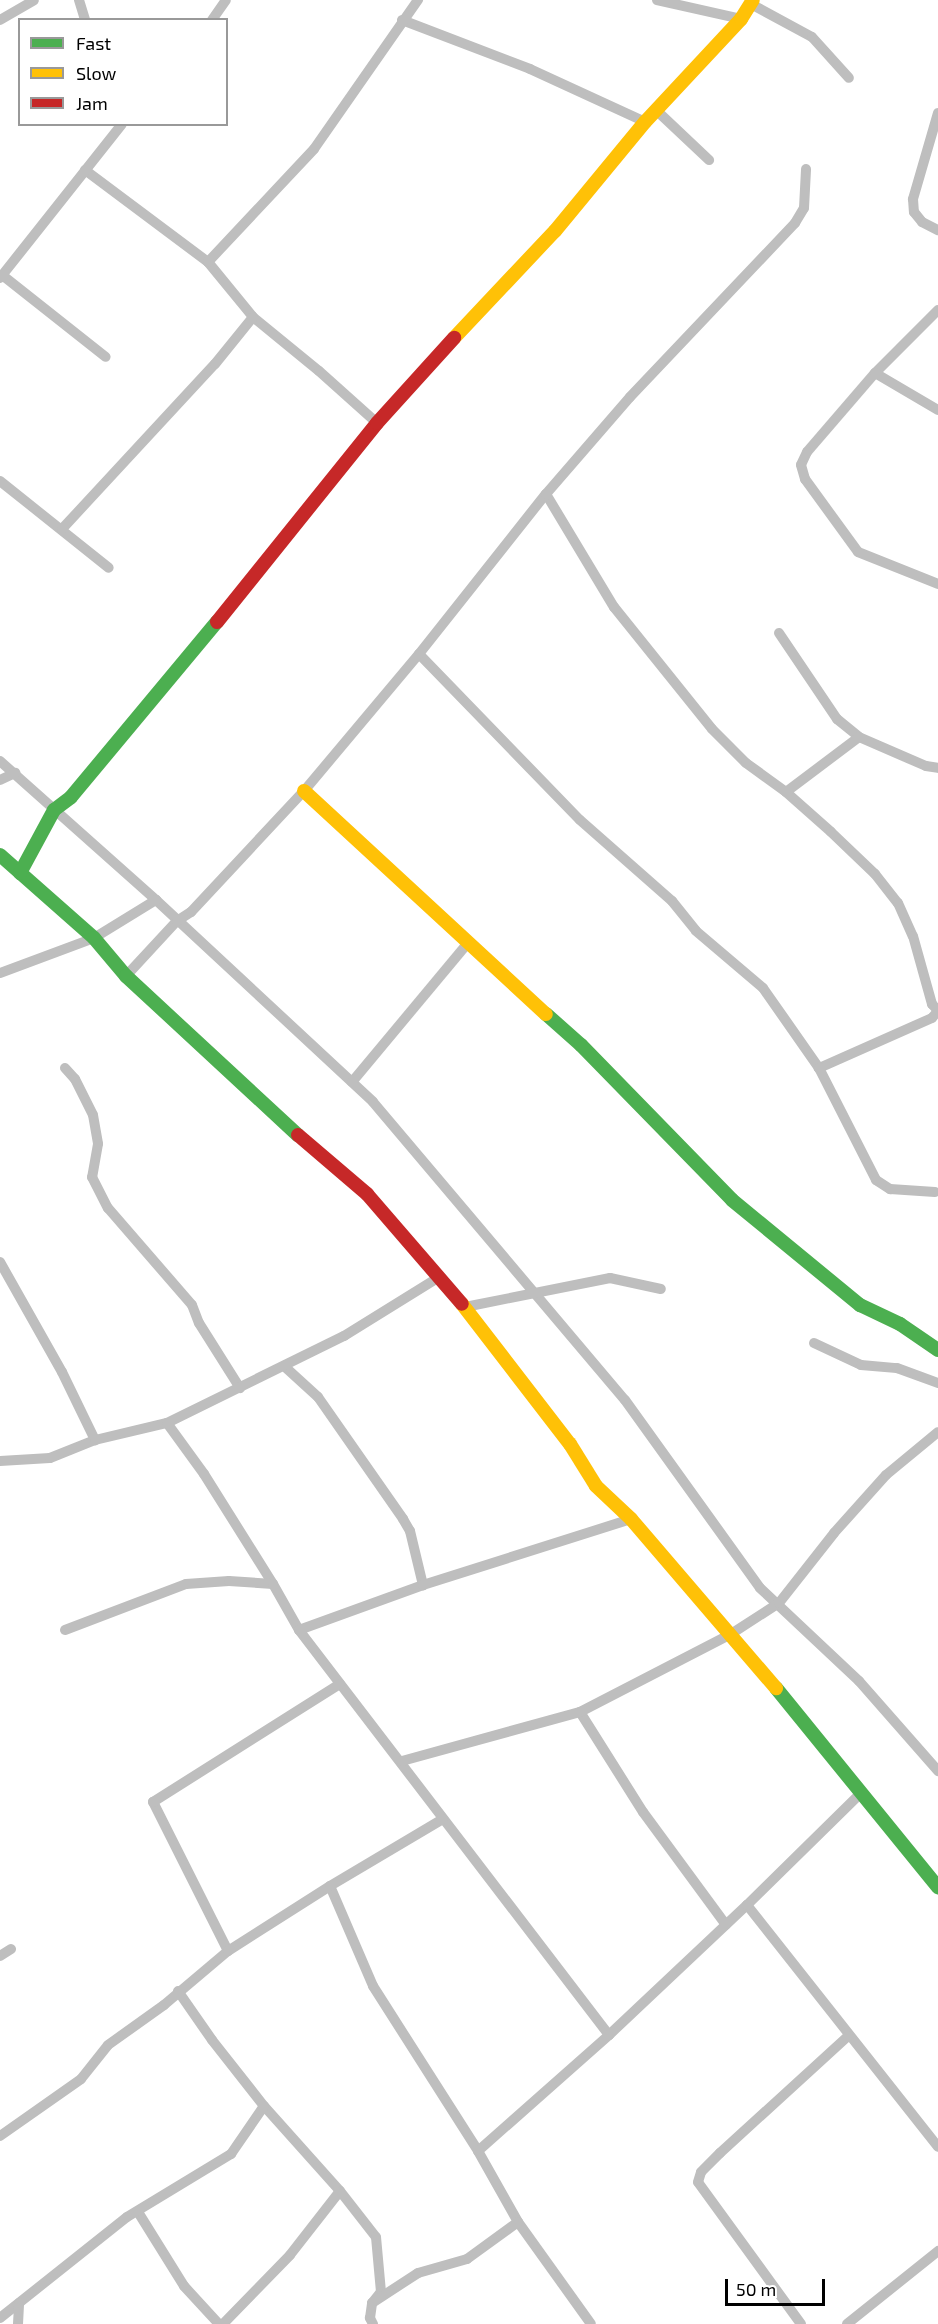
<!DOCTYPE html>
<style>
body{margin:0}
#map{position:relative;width:938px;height:2324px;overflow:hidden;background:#fff;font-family:"Exo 2",sans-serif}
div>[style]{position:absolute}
.street>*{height:10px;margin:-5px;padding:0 5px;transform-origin:5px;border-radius:5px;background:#bebebe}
.fast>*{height:14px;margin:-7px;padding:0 7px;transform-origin:7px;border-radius:7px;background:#4caf50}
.slow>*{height:14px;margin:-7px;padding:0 7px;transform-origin:7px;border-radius:7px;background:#ffc107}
.jam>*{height:14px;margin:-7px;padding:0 7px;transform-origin:7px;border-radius:7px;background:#c62828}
span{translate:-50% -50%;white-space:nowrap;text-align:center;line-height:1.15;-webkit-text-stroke:6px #fff;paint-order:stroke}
.legend{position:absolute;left:18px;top:18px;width:210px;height:108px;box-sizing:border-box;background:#fff;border:2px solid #999;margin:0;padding:8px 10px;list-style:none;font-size:18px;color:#000}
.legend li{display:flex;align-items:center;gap:12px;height:30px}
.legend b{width:30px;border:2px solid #999}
.scale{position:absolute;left:725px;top:2279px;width:100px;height:27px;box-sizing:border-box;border:3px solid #000;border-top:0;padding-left:8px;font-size:18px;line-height:21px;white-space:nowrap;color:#000;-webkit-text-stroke:4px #fff;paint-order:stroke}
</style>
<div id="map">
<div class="street">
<i style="left:79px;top:0;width:21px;rotate:73deg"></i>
<i style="left:657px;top:0;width:86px;rotate:12.7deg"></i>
<i style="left:751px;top:4px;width:69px;rotate:28.4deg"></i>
<i style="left:812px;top:37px;width:55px;rotate:47.9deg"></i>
<i style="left:0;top:20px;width:39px;rotate:-30deg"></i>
<i style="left:212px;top:20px;width:24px;rotate:-55deg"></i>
<i style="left:402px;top:20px;width:137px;rotate:20.9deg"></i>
<i style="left:530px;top:69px;width:127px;rotate:24.7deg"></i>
<i style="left:656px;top:110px;width:73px;rotate:43.3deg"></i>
<i style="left:938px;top:113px;width:90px;rotate:106.2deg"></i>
<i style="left:913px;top:199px;width:13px;rotate:86deg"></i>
<i style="left:914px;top:212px;width:13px;rotate:51deg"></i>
<i style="left:922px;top:222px;width:18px;rotate:27deg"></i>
<i style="left:85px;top:170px;width:154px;rotate:36.8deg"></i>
<i style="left:208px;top:262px;width:71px;rotate:50.7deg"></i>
<i style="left:253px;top:317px;width:85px;rotate:39.3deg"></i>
<i style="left:319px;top:371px;width:78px;rotate:41.9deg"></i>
<i style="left:208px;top:262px;width:155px;rotate:-46.8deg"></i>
<i style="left:314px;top:149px;width:182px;rotate:-55.1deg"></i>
<i style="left:2px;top:275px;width:132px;rotate:38.3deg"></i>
<i style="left:0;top:278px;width:196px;rotate:-51.6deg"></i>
<i style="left:938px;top:310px;width:89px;rotate:135deg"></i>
<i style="left:875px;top:373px;width:104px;rotate:130.7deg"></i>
<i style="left:807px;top:452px;width:14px;rotate:115deg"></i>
<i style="left:801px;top:465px;width:15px;rotate:74deg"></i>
<i style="left:805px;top:479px;width:90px;rotate:54deg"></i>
<i style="left:858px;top:552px;width:86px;rotate:21.8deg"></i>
<i style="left:875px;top:373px;width:73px;rotate:30.4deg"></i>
<i style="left:0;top:481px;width:139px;rotate:38.6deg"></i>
<i style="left:546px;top:494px;width:132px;rotate:59deg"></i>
<i style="left:614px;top:607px;width:156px;rotate:51.2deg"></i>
<i style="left:712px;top:729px;width:48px;rotate:45deg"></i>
<i style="left:746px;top:763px;width:49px;rotate:35.9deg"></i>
<i style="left:786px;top:792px;width:60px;rotate:41.6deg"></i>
<i style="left:831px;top:832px;width:61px;rotate:43.7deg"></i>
<i style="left:875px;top:874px;width:37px;rotate:52deg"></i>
<i style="left:898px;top:903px;width:36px;rotate:66deg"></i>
<i style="left:913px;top:936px;width:71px;rotate:74.4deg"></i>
<i style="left:932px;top:1004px;width:9px;rotate:49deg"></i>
<i style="left:938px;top:1011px;width:9px;rotate:131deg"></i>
<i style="left:932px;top:1018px;width:124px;rotate:156.1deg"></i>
<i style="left:62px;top:529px;width:225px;rotate:-47.2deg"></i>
<i style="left:215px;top:364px;width:60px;rotate:-51deg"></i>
<i style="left:779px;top:633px;width:104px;rotate:56deg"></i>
<i style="left:837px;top:719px;width:28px;rotate:39deg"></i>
<i style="left:859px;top:737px;width:73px;rotate:23.4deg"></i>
<i style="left:926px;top:766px;width:12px;rotate:9deg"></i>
<i style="left:419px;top:654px;width:231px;rotate:45.9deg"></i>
<i style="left:580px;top:820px;width:123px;rotate:41.4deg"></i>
<i style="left:672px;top:901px;width:38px;rotate:51deg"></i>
<i style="left:696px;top:931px;width:88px;rotate:40.4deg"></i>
<i style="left:763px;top:988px;width:98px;rotate:55deg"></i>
<i style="left:819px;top:1068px;width:126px;rotate:63deg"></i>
<i style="left:876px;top:1180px;width:17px;rotate:33deg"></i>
<i style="left:890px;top:1189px;width:45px;rotate:3.8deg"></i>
<i style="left:0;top:761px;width:209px;rotate:41.7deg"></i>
<i style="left:156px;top:900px;width:296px;rotate:42.9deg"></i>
<i style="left:373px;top:1102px;width:390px;rotate:49.8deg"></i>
<i style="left:625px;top:1400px;width:231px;rotate:54.3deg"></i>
<i style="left:760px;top:1588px;width:136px;rotate:43.2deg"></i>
<i style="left:859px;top:1681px;width:120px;rotate:48.7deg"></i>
<i style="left:0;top:780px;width:17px;rotate:-25deg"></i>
<i style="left:786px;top:792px;width:91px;rotate:-37deg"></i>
<i style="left:0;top:973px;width:100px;rotate:-20.4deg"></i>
<i style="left:94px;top:938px;width:73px;rotate:-31.5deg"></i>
<i style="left:126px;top:976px;width:75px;rotate:-47.2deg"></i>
<i style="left:177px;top:921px;width:17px;rotate:-33deg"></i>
<i style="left:191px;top:912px;width:166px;rotate:-47deg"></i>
<i style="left:304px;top:791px;width:179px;rotate:-50deg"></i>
<i style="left:419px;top:654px;width:204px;rotate:-51.6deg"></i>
<i style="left:546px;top:494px;width:128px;rotate:-49.1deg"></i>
<i style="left:630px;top:397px;width:240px;rotate:-46.5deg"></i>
<i style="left:795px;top:223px;width:17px;rotate:-59deg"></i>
<i style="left:804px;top:208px;width:39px;rotate:-87deg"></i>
<i style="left:65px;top:1068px;width:15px;rotate:48deg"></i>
<i style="left:75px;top:1079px;width:40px;rotate:63.4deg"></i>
<i style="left:93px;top:1115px;width:29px;rotate:80deg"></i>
<i style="left:98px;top:1144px;width:34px;rotate:100deg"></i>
<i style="left:92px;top:1177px;width:35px;rotate:63deg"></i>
<i style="left:108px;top:1208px;width:128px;rotate:49.1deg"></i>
<i style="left:192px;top:1305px;width:19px;rotate:69deg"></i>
<i style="left:199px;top:1323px;width:77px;rotate:57.8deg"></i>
<i style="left:352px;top:1082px;width:180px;rotate:-50.2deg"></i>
<i style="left:0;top:1262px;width:126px;rotate:60.6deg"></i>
<i style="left:62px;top:1372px;width:76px;rotate:64.1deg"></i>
<i style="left:465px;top:1307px;width:148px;rotate:-11.3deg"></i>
<i style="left:610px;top:1278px;width:52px;rotate:12.2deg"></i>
<i style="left:814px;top:1343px;width:52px;rotate:25.1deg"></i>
<i style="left:861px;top:1365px;width:36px;rotate:5deg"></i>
<i style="left:897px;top:1368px;width:44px;rotate:20.1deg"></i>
<i style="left:284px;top:1366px;width:46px;rotate:42.4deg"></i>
<i style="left:318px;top:1397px;width:149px;rotate:55.1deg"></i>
<i style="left:403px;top:1519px;width:14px;rotate:60deg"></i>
<i style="left:410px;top:1531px;width:56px;rotate:76.5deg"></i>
<i style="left:167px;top:1423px;width:197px;rotate:-26.2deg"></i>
<i style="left:344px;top:1336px;width:112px;rotate:-31.8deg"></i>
<i style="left:0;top:1461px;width:50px;rotate:-3.4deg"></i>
<i style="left:50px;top:1458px;width:48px;rotate:-21.8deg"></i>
<i style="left:95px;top:1440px;width:74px;rotate:-13.3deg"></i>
<i style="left:167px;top:1423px;width:63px;rotate:54deg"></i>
<i style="left:204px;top:1474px;width:130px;rotate:57.9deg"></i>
<i style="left:65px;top:1630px;width:129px;rotate:-20.8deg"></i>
<i style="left:186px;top:1584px;width:43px;rotate:-4deg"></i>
<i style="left:229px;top:1581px;width:44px;rotate:3.9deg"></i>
<i style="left:273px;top:1584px;width:53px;rotate:60.5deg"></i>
<i style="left:299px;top:1630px;width:510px;rotate:52.57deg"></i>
<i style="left:299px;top:1630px;width:132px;rotate:-19.9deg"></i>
<i style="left:423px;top:1585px;width:218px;rotate:-17.6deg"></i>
<i style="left:580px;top:1712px;width:118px;rotate:57.8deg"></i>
<i style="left:643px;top:1812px;width:140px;rotate:53.7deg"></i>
<i style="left:402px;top:1761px;width:185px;rotate:-15.4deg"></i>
<i style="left:580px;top:1712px;width:170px;rotate:-27.3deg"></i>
<i style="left:731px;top:1634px;width:57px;rotate:-32.9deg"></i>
<i style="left:779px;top:1603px;width:89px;rotate:-51.8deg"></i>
<i style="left:834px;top:1533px;width:78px;rotate:-48.1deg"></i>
<i style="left:886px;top:1475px;width:67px;rotate:-39.6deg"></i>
<i style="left:330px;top:1886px;width:109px;rotate:66.7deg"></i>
<i style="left:373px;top:1986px;width:196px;rotate:57.5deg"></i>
<i style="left:478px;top:2151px;width:81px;rotate:60.6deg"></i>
<i style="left:518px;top:2222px;width:125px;rotate:54.4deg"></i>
<i style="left:747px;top:1905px;width:308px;rotate:51.7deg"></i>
<i style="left:228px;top:1951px;width:167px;rotate:-116.7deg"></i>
<i style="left:153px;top:1802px;width:221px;rotate:-32.3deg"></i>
<i style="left:0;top:1956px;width:13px;rotate:-32deg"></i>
<i style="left:178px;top:1991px;width:60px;rotate:55.2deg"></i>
<i style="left:212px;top:2040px;width:84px;rotate:51.8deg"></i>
<i style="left:264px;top:2106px;width:114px;rotate:48.2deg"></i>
<i style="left:340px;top:2191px;width:58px;rotate:52deg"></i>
<i style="left:376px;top:2237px;width:55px;rotate:84.8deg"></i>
<i style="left:381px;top:2292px;width:14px;rotate:129deg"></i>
<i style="left:0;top:2136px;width:99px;rotate:-35.1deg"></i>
<i style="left:81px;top:2079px;width:43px;rotate:-51.5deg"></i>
<i style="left:108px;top:2045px;width:69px;rotate:-35.5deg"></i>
<i style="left:164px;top:2005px;width:84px;rotate:-40.2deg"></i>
<i style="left:228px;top:1951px;width:121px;rotate:-32.5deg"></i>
<i style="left:330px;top:1886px;width:131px;rotate:-30.7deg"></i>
<i style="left:478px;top:2151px;width:175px;rotate:-41.5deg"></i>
<i style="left:609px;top:2035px;width:190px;rotate:-43.3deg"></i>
<i style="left:747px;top:1905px;width:161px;rotate:-44.5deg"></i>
<i style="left:138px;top:2212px;width:87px;rotate:58.1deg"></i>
<i style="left:184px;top:2286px;width:52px;rotate:47.4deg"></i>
<i style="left:0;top:2318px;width:162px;rotate:-38.5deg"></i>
<i style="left:127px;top:2217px;width:122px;rotate:-31.2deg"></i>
<i style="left:231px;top:2154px;width:58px;rotate:-55.5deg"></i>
<i style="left:18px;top:2324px;width:21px;rotate:-87deg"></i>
<i style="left:223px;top:2324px;width:96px;rotate:-45.8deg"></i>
<i style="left:290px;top:2255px;width:81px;rotate:-52deg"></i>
<i style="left:373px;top:2324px;width:7px;rotate:-117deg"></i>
<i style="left:370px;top:2318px;width:15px;rotate:-82deg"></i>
<i style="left:372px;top:2303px;width:55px;rotate:-33.1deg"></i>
<i style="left:418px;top:2273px;width:51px;rotate:-15.9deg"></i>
<i style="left:467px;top:2259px;width:63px;rotate:-36deg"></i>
<i style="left:801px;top:2324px;width:175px;rotate:-126deg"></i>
<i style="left:698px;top:2182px;width:10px;rotate:-73deg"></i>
<i style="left:701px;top:2172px;width:27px;rotate:-45deg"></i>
<i style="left:720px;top:2153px;width:173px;rotate:-42.4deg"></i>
<i style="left:847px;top:2324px;width:117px;rotate:-38.7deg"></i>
</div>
<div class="fast">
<i style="left:0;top:855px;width:125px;rotate:41.4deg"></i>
<i style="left:94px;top:938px;width:50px;rotate:49.9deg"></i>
<i style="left:126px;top:976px;width:234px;rotate:42.8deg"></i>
<i style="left:20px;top:873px;width:72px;rotate:-61.6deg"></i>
<i style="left:54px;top:810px;width:21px;rotate:-37deg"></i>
<i style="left:71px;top:797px;width:228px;rotate:-50.2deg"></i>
<i style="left:546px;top:1014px;width:47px;rotate:41.5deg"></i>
<i style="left:581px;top:1045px;width:216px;rotate:45.7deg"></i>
<i style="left:732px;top:1200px;width:166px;rotate:39.4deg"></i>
<i style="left:860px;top:1305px;width:44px;rotate:25.4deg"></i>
<i style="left:900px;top:1324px;width:46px;rotate:34.4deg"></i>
<i style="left:776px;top:1688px;width:257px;rotate:50.9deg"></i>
</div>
<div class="slow">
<i style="left:454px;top:338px;width:147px;rotate:-46.7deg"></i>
<i style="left:555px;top:231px;width:141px;rotate:-50.5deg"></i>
<i style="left:645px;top:122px;width:141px;rotate:-47deg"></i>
<i style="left:741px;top:19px;width:22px;rotate:-58deg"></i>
<i style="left:304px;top:791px;width:329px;rotate:42.7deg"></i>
<i style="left:462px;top:1304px;width:177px;rotate:52.4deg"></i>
<i style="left:570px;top:1444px;width:49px;rotate:58.2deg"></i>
<i style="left:596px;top:1486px;width:48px;rotate:43.3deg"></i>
<i style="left:631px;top:1519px;width:223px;rotate:49.4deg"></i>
</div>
<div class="jam">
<i style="left:217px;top:622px;width:255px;rotate:-51.2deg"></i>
<i style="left:377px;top:423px;width:115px;rotate:-47.8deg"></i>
<i style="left:298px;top:1135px;width:91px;rotate:40.5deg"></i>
<i style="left:367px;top:1194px;width:145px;rotate:49.2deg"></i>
</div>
<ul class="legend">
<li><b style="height:8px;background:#4caf50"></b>Fast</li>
<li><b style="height:8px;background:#ffc107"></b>Slow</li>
<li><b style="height:8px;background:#c62828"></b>Jam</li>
</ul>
<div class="scale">50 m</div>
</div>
